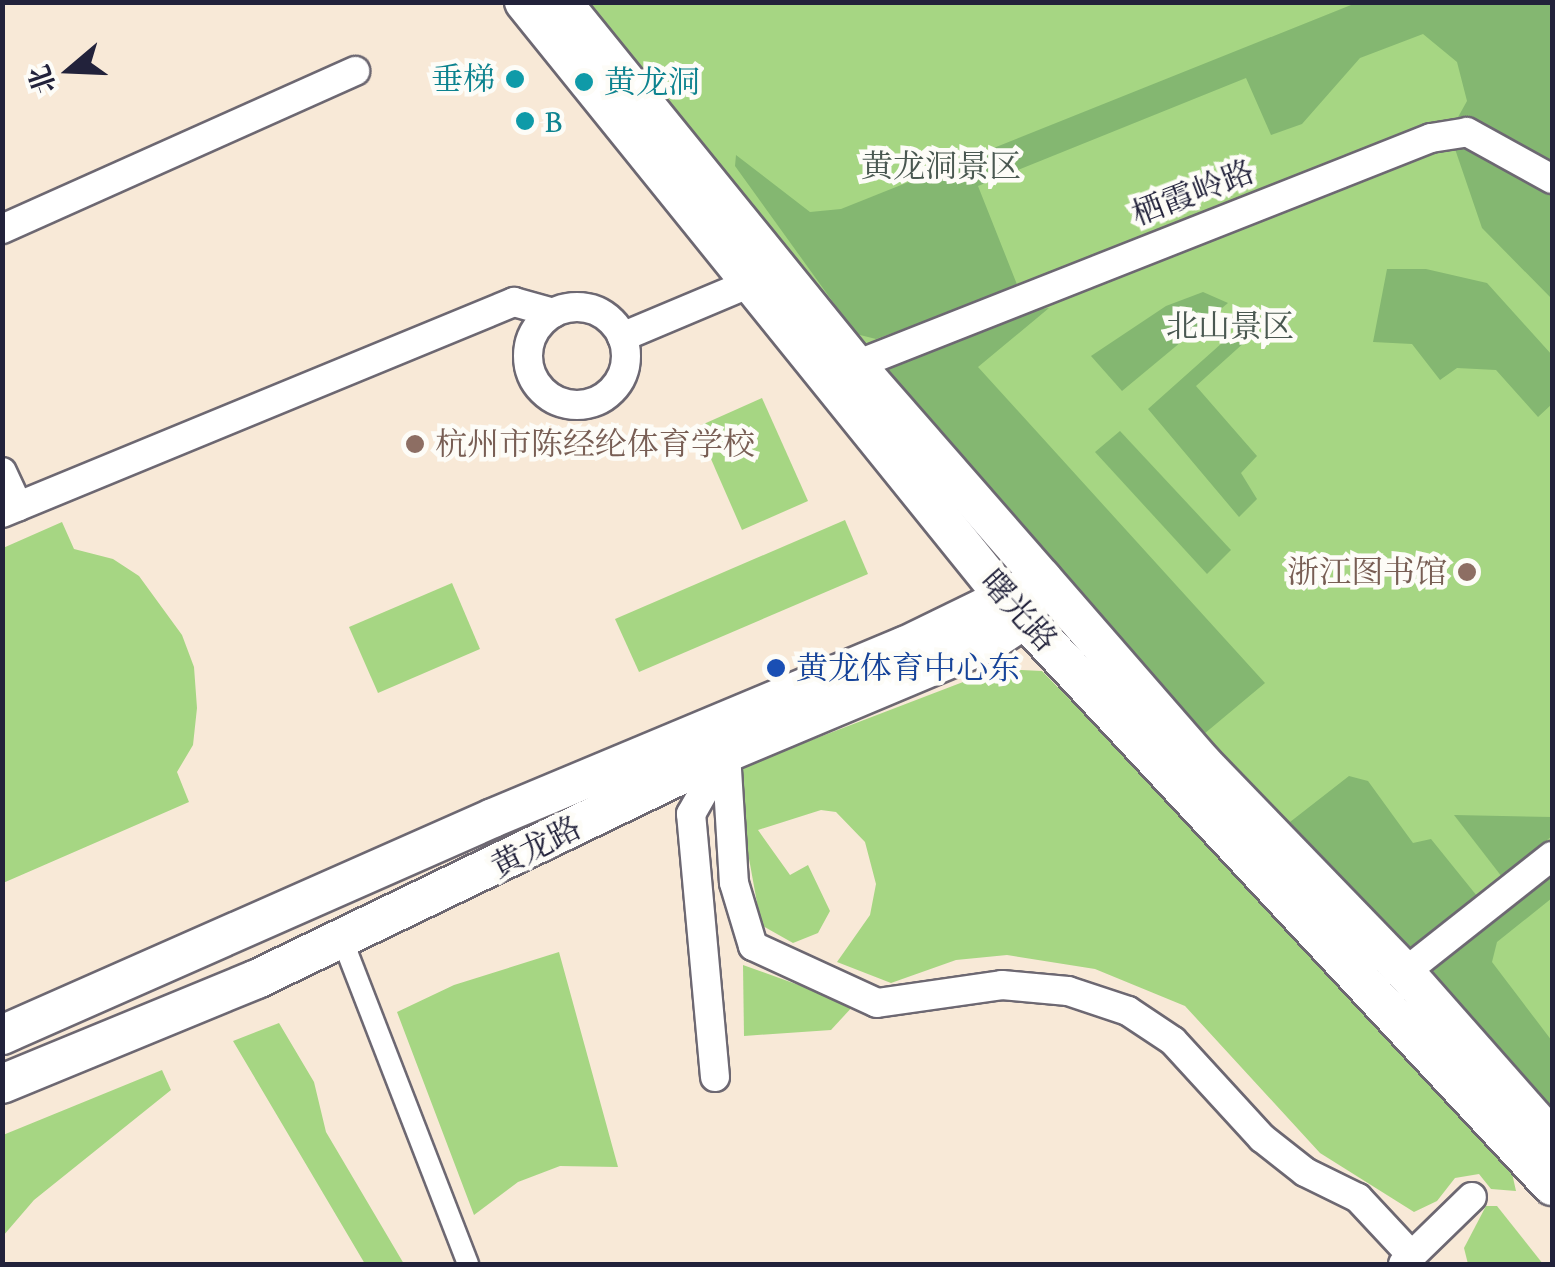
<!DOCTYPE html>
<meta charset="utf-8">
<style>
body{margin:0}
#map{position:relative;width:1555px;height:1267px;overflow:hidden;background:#f8e9d7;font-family:"Gentium Book Plus","Noto Serif SC",serif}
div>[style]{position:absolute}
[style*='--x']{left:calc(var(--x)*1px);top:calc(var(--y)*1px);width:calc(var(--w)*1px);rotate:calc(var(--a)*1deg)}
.green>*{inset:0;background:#a6d683}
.forest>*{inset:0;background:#84b771}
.roads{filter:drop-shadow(2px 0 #6d6872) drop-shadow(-2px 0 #6d6872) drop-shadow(0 2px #6d6872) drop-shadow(0 -2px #6d6872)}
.pedestrian>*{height:20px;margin:-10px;padding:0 10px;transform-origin:10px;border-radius:10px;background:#fff}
.minor>*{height:28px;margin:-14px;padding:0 14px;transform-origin:14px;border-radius:14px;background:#fff}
.minor>.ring{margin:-14px;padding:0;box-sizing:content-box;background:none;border:28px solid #fff;border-radius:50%}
.secondary>*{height:38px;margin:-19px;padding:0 19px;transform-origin:19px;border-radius:19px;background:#fff}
.dots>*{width:28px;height:28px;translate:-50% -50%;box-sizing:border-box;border:5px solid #fdfcf7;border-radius:50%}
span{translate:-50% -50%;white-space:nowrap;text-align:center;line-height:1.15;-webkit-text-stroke:9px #fdfcf7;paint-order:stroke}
.culture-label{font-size:32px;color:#0d838f}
.right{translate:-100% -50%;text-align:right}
.left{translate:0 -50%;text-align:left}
.park-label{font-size:32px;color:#4a5851}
.street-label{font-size:32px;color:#22223b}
.education-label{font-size:32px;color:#785e54}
.transit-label{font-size:32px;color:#164399}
.frame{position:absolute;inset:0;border:5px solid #22223b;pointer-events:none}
.north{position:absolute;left:20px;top:20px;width:100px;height:100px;-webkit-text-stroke:8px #fdfcf7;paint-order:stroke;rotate:251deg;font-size:28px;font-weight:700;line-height:40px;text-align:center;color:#22223b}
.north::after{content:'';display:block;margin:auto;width:35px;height:45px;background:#22223b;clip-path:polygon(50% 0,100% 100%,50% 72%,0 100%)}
</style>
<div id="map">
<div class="green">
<div style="clip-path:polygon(550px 3px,1552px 3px,1552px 1162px,1258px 844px)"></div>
<div style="clip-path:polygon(762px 398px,808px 501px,742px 530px,697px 427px)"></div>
<div style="clip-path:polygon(845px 520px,868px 574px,639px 672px,615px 619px)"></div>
<div style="clip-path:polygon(62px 522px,74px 549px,113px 559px,139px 576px,182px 635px,194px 667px,197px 708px,193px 745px,177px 772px,189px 802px,3px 883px,3px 548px)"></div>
<div style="clip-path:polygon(452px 583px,480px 649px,378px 693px,349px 627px)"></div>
<div style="clip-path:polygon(997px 669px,1042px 671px,1506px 1146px,1516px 1191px,1491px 1189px,1479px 1174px,1455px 1178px,1437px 1201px,1414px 1212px,1320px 1153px,1185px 1006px,1095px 969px,1007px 955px,956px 960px,891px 983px,837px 962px,870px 915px,876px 884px,865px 842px,836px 812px,821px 810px,758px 830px,790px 875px,808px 865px,830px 911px,818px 933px,793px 943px,761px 925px,733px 770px)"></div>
<div style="clip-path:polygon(559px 952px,618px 1167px,560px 1166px,518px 1182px,474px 1215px,397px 1012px,454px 985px)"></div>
<div style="clip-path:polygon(743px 965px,854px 1005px,831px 1030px,744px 1036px)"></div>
<div style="clip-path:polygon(279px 1023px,314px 1082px,326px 1132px,404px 1264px,365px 1264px,233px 1041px)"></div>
<div style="clip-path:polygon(162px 1070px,171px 1090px,34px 1200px,3px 1236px,3px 1135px)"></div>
<div style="clip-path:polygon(1486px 1206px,1497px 1206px,1543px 1264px,1468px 1264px,1464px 1248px)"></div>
</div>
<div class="forest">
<div style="clip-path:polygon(1356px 3px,1552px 3px,1552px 299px,1482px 228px,1455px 149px,1457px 119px,1467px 101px,1457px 62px,1423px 34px,1360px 58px,1302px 124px,1271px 135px,1246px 78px,978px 186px,1018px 287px,876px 339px,856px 334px,735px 166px,736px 155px,810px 212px,841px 209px)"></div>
<div style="clip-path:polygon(1387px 269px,1426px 269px,1487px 283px,1552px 355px,1552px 404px,1538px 417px,1496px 370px,1457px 368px,1440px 380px,1412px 344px,1373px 342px)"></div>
<div style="clip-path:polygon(1203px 292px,1228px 303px,1122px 391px,1091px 356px,1166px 306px)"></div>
<div style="clip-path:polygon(1049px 308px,978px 367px,1265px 683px,1198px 739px,881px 366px,1024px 311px)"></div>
<div style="clip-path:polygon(1250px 318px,1267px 322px,1196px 386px,1257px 456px,1241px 473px,1257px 499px,1239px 517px,1148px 409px)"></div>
<div style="clip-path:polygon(1120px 431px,1231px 550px,1207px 574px,1095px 452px)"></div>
<div style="clip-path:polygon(1349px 776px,1368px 781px,1413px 843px,1431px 839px,1477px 896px,1411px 949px,1290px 822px)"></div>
<div style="clip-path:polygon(1454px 815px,1552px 817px,1552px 836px,1502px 877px)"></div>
<div style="clip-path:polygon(1552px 873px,1552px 898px,1497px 942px,1492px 962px,1552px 1041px,1552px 1118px,1431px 972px)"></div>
</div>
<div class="roads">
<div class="pedestrian">
<div style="--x:342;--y:939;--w:349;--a:68.8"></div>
</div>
<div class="minor">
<div style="--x:2;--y:229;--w:387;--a:-24.1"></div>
<div class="ring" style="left:528px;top:307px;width:70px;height:70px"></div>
<div style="--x:622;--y:337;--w:137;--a:-22.8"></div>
<div style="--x:856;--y:365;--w:618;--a:-21.54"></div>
<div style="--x:1431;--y:138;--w:36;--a:-9"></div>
<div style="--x:1467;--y:132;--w:97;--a:28.9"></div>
<div style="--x:2;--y:472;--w:38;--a:65"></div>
<div style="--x:2;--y:513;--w:554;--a:-22.4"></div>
<div style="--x:514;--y:302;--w:41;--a:15.4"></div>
<div style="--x:726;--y:753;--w:130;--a:86.5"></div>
<div style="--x:734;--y:883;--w:66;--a:73.2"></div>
<div style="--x:753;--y:946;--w:136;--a:24.7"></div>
<div style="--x:877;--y:1003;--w:126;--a:-8.2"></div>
<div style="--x:1002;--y:985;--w:66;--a:5.2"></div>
<div style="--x:1068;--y:991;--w:63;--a:18.4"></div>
<div style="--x:1128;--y:1011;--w:54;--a:33.7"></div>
<div style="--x:1173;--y:1041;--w:132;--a:47.5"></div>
<div style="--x:1262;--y:1138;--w:55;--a:38.3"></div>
<div style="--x:1305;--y:1172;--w:59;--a:26.1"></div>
<div style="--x:1358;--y:1198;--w:79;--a:47"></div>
<div style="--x:1405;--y:972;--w:187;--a:-38.3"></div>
<div style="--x:715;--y:1077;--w:264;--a:-95.2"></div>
<div style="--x:691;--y:814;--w:64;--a:-60.3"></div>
<div style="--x:1403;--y:1264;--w:96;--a:-44.2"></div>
</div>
<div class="secondary">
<div style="--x:524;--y:2;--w:766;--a:51.09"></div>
<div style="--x:1005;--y:598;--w:803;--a:47.07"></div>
<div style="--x:562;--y:2;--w:467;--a:51"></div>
<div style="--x:856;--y:365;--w:283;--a:48.9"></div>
<div style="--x:1042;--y:578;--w:244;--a:49"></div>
<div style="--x:1202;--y:762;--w:292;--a:46"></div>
<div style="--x:1405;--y:972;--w:222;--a:48.6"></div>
<div style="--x:2;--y:1035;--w:537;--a:-23.84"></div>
<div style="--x:493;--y:818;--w:446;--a:-22.7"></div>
<div style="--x:905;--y:646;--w:135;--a:-26"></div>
<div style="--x:2;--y:1084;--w:276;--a:-22.4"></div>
<div style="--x:257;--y:979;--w:521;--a:-25.73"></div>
<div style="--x:726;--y:753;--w:286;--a:-22.8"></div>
<div style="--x:990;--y:642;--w:42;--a:-33.3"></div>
<div style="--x:1025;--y:619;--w:22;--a:-68"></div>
</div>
</div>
<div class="dots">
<div style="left:515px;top:79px;background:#0f9aa8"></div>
<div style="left:584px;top:82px;background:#0f9aa8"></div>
<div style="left:525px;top:121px;background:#0f9aa8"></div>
<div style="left:415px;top:444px;background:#8d6e63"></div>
<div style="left:1467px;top:572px;background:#8d6e63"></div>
<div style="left:776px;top:668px;background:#1a4fb4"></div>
</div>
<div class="culture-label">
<span class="right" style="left:495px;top:79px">垂梯</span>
<span class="left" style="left:604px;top:82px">黄龙洞</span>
<span class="left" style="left:545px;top:121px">B</span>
</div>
<div class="park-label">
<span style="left:941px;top:166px">黄龙洞景区</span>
<span style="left:1230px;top:326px">北山景区</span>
</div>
<div class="street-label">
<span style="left:1193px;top:193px;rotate:-21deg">栖霞岭路</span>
<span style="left:1019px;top:611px;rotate:48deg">曙光路</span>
<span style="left:536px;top:847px;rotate:-27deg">黄龙路</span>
</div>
<div class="education-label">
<span class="left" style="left:435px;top:444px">杭州市陈经纶体育学校</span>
<span class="right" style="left:1447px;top:572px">浙江图书馆</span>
</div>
<div class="transit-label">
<span class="left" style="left:796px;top:668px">黄龙体育中心东</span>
</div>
<div class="frame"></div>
<div class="north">北</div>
</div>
